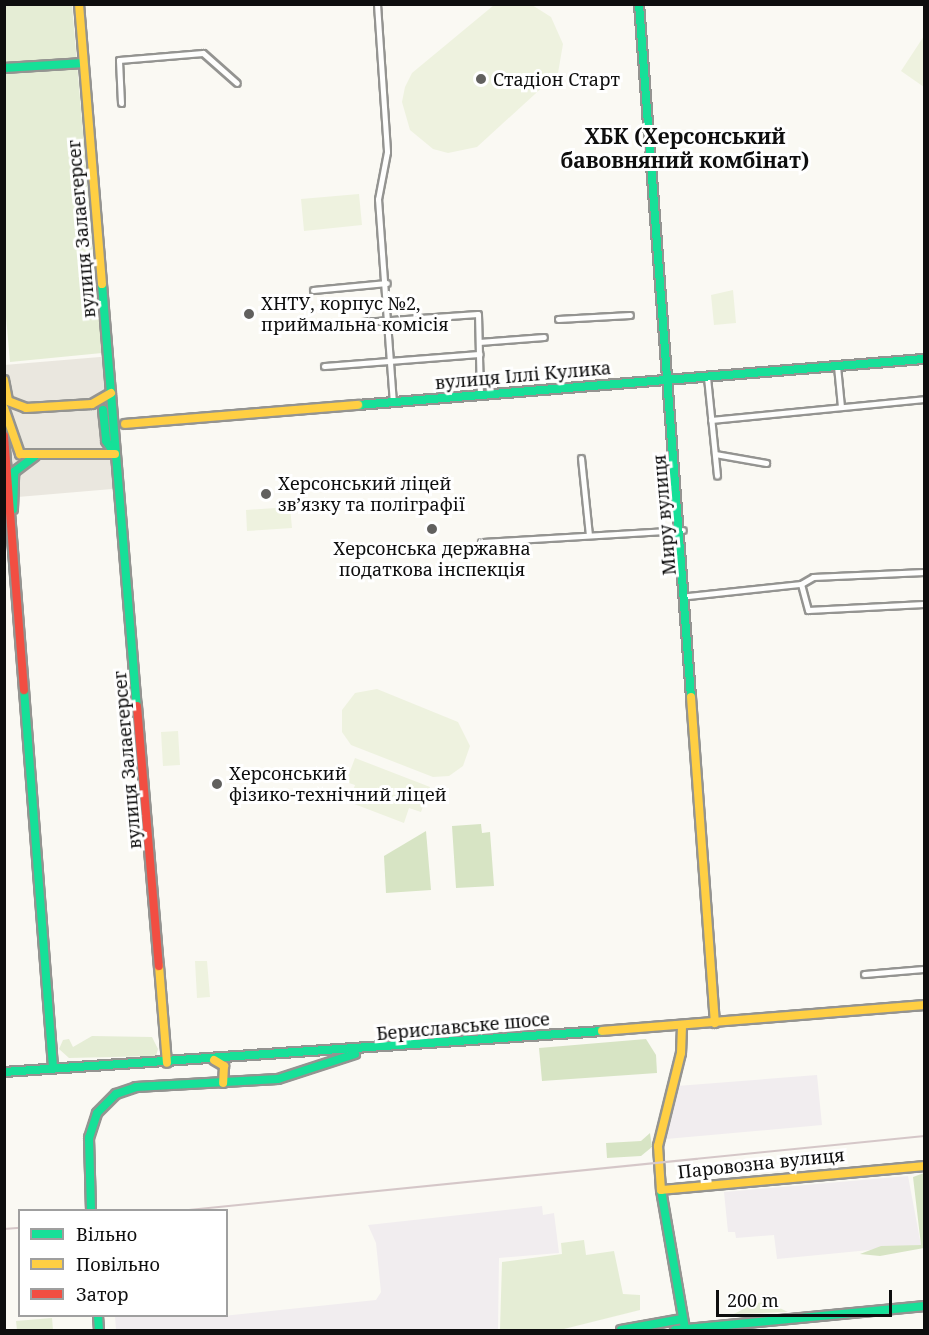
<!DOCTYPE html>
<meta charset="utf-8">
<style>
body{margin:0}
#map{position:relative;width:929px;height:1335px;overflow:hidden;background:#faf9f3;font-family:"Noto Serif",serif}
div>[style]{position:absolute}
[style*='--x']{left:calc(var(--x)*1px);top:calc(var(--y)*1px);width:calc(var(--w)*1px);rotate:calc(var(--a)*1deg)}
.industrial>*{inset:0;background:#f1edef}
.green>*{inset:0;background:#e5edd5}
.forest>*{inset:0;background:#d7e4c4}
.pitch>*{inset:0;background:#eef2df}
.plaza>*{inset:0;background:#eae7df}
.roads{filter:drop-shadow(2px 0 #949491) drop-shadow(-2px 0 #949491) drop-shadow(0 2px #949491) drop-shadow(0 -2px #949491)}
.street>*{height:5px;margin:-2.5px;padding:0 2.5px;transform-origin:2.5px;border-radius:2.5px;background:#fefefd}
.fast>*{height:8px;margin:-4px;padding:0 4px;transform-origin:4px;border-radius:4px;background:#16e098}
.slow>*{height:8px;margin:-4px;padding:0 4px;transform-origin:4px;border-radius:4px;background:#ffcf43}
.jam>*{height:8px;margin:-4px;padding:0 4px;transform-origin:4px;border-radius:4px;background:#f24e42}
.rail>*{height:1.5px;margin:-0.75px;padding:0 0.75px;transform-origin:0.75px;border-radius:0.75px;background:#d5c7c8}
.dots>*{width:16px;height:16px;translate:-50% -50%;box-sizing:border-box;border:3px solid #fff;border-radius:50%}
span{translate:-50% -50%;white-space:nowrap;text-align:center;line-height:1.15;-webkit-text-stroke:6px #fff;paint-order:stroke}
.poi-label{font-size:18px;color:#0e0e0e}
.left{translate:0 -50%;text-align:left}
.street-label{font-size:18px;color:#0e0e0e}
.quarter-label{font-size:21px;color:#0e0e0e;font-weight:700}
.frame{position:absolute;inset:0;border:6px solid #0e0e0e;pointer-events:none}
.legend{position:absolute;left:18px;top:1209px;width:210px;height:108px;box-sizing:border-box;background:#fff;border:2px solid #9f9f9f;margin:0;padding:8px 10px;list-style:none;font-size:18px;color:#0e0e0e}
.legend li{display:flex;align-items:center;gap:12px;height:30px}
.legend b{width:30px;border:2px solid #9f9f9f}
.scale{position:absolute;left:716px;top:1290px;width:176px;height:27px;box-sizing:border-box;border:3px solid #0e0e0e;border-top:0;padding-left:8px;font-size:18px;line-height:21px;white-space:nowrap;color:#0e0e0e;-webkit-text-stroke:4px #fff;paint-order:stroke}
</style>
<div id="map">
<div class="industrial">
<div style="clip-path:polygon(817px 1075px,822px 1125px,666px 1139px,677px 1086px)"></div>
<div style="clip-path:polygon(908px 1176px,921px 1245px,777px 1259px,774px 1235px,736px 1238px,735px 1232px,728px 1232px,724px 1192px)"></div>
<div style="clip-path:polygon(542px 1206px,543px 1215px,554px 1213px,559px 1253px,499px 1258px,498px 1329px,116px 1330px,115px 1316px,213px 1317px,376px 1300px,381px 1292px,376px 1243px,368px 1225px)"></div>
</div>
<div class="green">
<div style="clip-path:polygon(4px 5px,72px 5px,102px 353px,10px 362px,4px 294px)"></div>
<div style="clip-path:polygon(92px 1036px,152px 1037px,158px 1049px,156px 1056px,69px 1058px,59px 1049px,63px 1040px,69px 1039px,73px 1047px)"></div>
<div style="clip-path:polygon(584px 1240px,586px 1255px,614px 1251px,623px 1294px,640px 1295px,640px 1310px,560px 1330px,500px 1330px,502px 1262px,562px 1254px,561px 1243px)"></div>
<div style="clip-path:polygon(767px 1302px,788px 1312px,734px 1314px,755px 1303px)"></div>
<div style="clip-path:polygon(52px 1318px,53px 1330px,17px 1330px,16px 1321px)"></div>
</div>
<div class="forest">
<div style="clip-path:polygon(481px 824px,482px 833px,490px 832px,494px 886px,456px 888px,452px 826px)"></div>
<div style="clip-path:polygon(426px 831px,431px 890px,386px 893px,384px 856px)"></div>
<div style="clip-path:polygon(646px 1039px,656px 1055px,657px 1073px,542px 1081px,539px 1048px)"></div>
<div style="clip-path:polygon(650px 1133px,652px 1147px,641px 1156px,607px 1158px,606px 1143px,641px 1141px)"></div>
<div style="clip-path:polygon(924px 1173px,924px 1248px,880px 1256px,860px 1254px,881px 1246px,921px 1245px,913px 1177px)"></div>
</div>
<div class="pitch">
<div style="clip-path:polygon(494px 5px,532px 5px,551px 17px,563px 44px,558px 73px,477px 147px,448px 153px,433px 149px,410px 130px,402px 102px,405px 87px,412px 73px)"></div>
<div style="clip-path:polygon(924px 36px,924px 87px,901px 71px)"></div>
<div style="clip-path:polygon(359px 194px,362px 225px,304px 231px,301px 199px)"></div>
<div style="clip-path:polygon(733px 290px,736px 323px,714px 325px,711px 295px)"></div>
<div style="clip-path:polygon(290px 507px,292px 528px,247px 531px,246px 510px)"></div>
<div style="clip-path:polygon(377px 689px,458px 722px,470px 746px,463px 766px,449px 776px,433px 777px,351px 745px,342px 732px,342px 710px,355px 693px)"></div>
<div style="clip-path:polygon(178px 731px,180px 765px,163px 766px,161px 732px)"></div>
<div style="clip-path:polygon(355px 758px,430px 787px,421px 812px,409px 808px,404px 823px,349px 802px,355px 785px,346px 782px)"></div>
<div style="clip-path:polygon(195px 961px,207px 961px,210px 997px,197px 998px)"></div>
</div>
<div class="plaza">
<div style="clip-path:polygon(112px 356px,124px 488px,6px 498px,4px 365px)"></div>
</div>
<div class="roads">
<div class="street">
<div style="--x:377;--y:4;--w:148;--a:86.1"></div>
<div style="--x:387;--y:152;--w:48;--a:100.8"></div>
<div style="--x:378;--y:199;--w:204;--a:85.8"></div>
<div style="--x:121;--y:103;--w:43;--a:-92.7"></div>
<div style="--x:119;--y:60;--w:84;--a:-4.8"></div>
<div style="--x:203;--y:53;--w:45;--a:41.4"></div>
<div style="--x:313;--y:290;--w:74;--a:-5.4"></div>
<div style="--x:558;--y:319;--w:72;--a:-3.2"></div>
<div style="--x:319;--y:325;--w:159;--a:-4"></div>
<div style="--x:478;--y:314;--w:81;--a:88.6"></div>
<div style="--x:479;--y:342;--w:65;--a:-4.4"></div>
<div style="--x:324;--y:366;--w:156;--a:-4.4"></div>
<div style="--x:837;--y:366;--w:41;--a:84.4"></div>
<div style="--x:707;--y:377;--w:99;--a:84.2"></div>
<div style="--x:711;--y:420;--w:214;--a:-5.6"></div>
<div style="--x:715;--y:454;--w:52;--a:10"></div>
<div style="--x:581;--y:458;--w:77;--a:84.1"></div>
<div style="--x:481;--y:542;--w:202;--a:-3.4"></div>
<div style="--x:801;--y:584;--w:14;--a:-30"></div>
<div style="--x:813;--y:577;--w:111;--a:-2.6"></div>
<div style="--x:688;--y:596;--w:114;--a:-6.1"></div>
<div style="--x:801;--y:584;--w:27;--a:75"></div>
<div style="--x:808;--y:610;--w:116;--a:-3"></div>
<div style="--x:864;--y:974;--w:60;--a:-4.8"></div>
</div>
<div class="fast">
<div style="--x:639;--y:4;--w:695;--a:85.71"></div>
<div style="--x:4;--y:68;--w:80;--a:-3.6"></div>
<div style="--x:102;--y:284;--w:423;--a:85.3"></div>
<div style="--x:358;--y:405;--w:568;--a:-4.65"></div>
<div style="--x:103;--y:410;--w:31;--a:84"></div>
<div style="--x:106;--y:441;--w:16;--a:55"></div>
<div style="--x:13;--y:509;--w:37;--a:-88"></div>
<div style="--x:14;--y:472;--w:26;--a:-37"></div>
<div style="--x:24;--y:690;--w:379;--a:85.6"></div>
<div style="--x:4;--y:1072;--w:599;--a:-3.92"></div>
<div style="--x:661;--y:1190;--w:141;--a:80.2"></div>
<div style="--x:91;--y:1210;--w:72;--a:-91.6"></div>
<div style="--x:89;--y:1138;--w:26;--a:-72"></div>
<div style="--x:97;--y:1113;--w:27;--a:-45"></div>
<div style="--x:116;--y:1094;--w:21;--a:-19"></div>
<div style="--x:136;--y:1087;--w:142;--a:-3.2"></div>
<div style="--x:278;--y:1079;--w:81;--a:-18"></div>
<div style="--x:98;--y:1316;--w:14;--a:86"></div>
<div style="--x:621;--y:1330;--w:62;--a:-10.2"></div>
<div style="--x:675;--y:1330;--w:250;--a:-5.5"></div>
</div>
<div class="slow">
<div style="--x:79;--y:4;--w:281;--a:85.3"></div>
<div style="--x:4;--y:380;--w:21;--a:79"></div>
<div style="--x:8;--y:401;--w:19;--a:21"></div>
<div style="--x:26;--y:408;--w:66;--a:-3.5"></div>
<div style="--x:92;--y:404;--w:22;--a:-30"></div>
<div style="--x:4;--y:408;--w:49;--a:70.8"></div>
<div style="--x:20;--y:454;--w:95;--a:0"></div>
<div style="--x:125;--y:424;--w:234;--a:-4.7"></div>
<div style="--x:691;--y:697;--w:327;--a:85.8"></div>
<div style="--x:159;--y:966;--w:97;--a:85.3"></div>
<div style="--x:682;--y:1026;--w:27;--a:92"></div>
<div style="--x:681;--y:1053;--w:96;--a:103.9"></div>
<div style="--x:658;--y:1146;--w:44;--a:86.1"></div>
<div style="--x:661;--y:1190;--w:264;--a:-5.2"></div>
<div style="--x:602;--y:1031;--w:323;--a:-4.6"></div>
<div style="--x:214;--y:1060;--w:12;--a:31"></div>
<div style="--x:224;--y:1066;--w:17;--a:93"></div>
</div>
<div class="jam">
<div style="--x:4;--y:436;--w:255;--a:85.5"></div>
<div style="--x:137;--y:706;--w:261;--a:85.2"></div>
</div>
</div>
<div class="rail">
<div style="--x:189;--y:1210;--w:739;--a:-5.75"></div>
<div style="--x:4;--y:1229;--w:16;--a:-4"></div>
</div>
<div class="dots">
<div style="left:481px;top:79px;background:#61605e"></div>
<div style="left:249px;top:314px;background:#61605e"></div>
<div style="left:266px;top:494px;background:#61605e"></div>
<div style="left:432px;top:529px;background:#61605e"></div>
<div style="left:217px;top:784px;background:#61605e"></div>
</div>
<div class="poi-label">
<span class="left" style="left:493px;top:79px">Стадіон Старт</span>
<span class="left" style="left:261px;top:314px">ХНТУ, корпус №2,<br>приймальна комісія</span>
<span class="left" style="left:278px;top:494px">Херсонський ліцей<br>зв’язку та поліграфії</span>
<span style="left:432px;top:559px">Херсонська державна<br>податкова інспекція</span>
<span class="left" style="left:229px;top:784px">Херсонський<br>фізико-технічний ліцей</span>
</div>
<div class="street-label">
<span style="left:81px;top:229px;rotate:-95deg">вулиця Залаегерсег</span>
<span style="left:523px;top:375px;rotate:-5deg">вулиця Іллі Кулика</span>
<span style="left:664px;top:515px;rotate:-95deg">Миру вулиця</span>
<span style="left:127px;top:760px;rotate:-95deg">вулиця Залаегерсег</span>
<span style="left:463px;top:1026px;rotate:-5deg">Бериславське шосе</span>
<span style="left:761px;top:1163px;rotate:-6deg">Паровозна вулиця</span>
</div>
<div class="quarter-label">
<span style="left:685px;top:148px">ХБК (Херсонський<br>бавовняний комбінат)</span>
</div>
<div class="frame"></div>
<ul class="legend">
<li><b style="height:8px;background:#16e098"></b>Вільно</li>
<li><b style="height:8px;background:#ffcf43"></b>Повільно</li>
<li><b style="height:8px;background:#f24e42"></b>Затор</li>
</ul>
<div class="scale">200 m</div>
</div>
